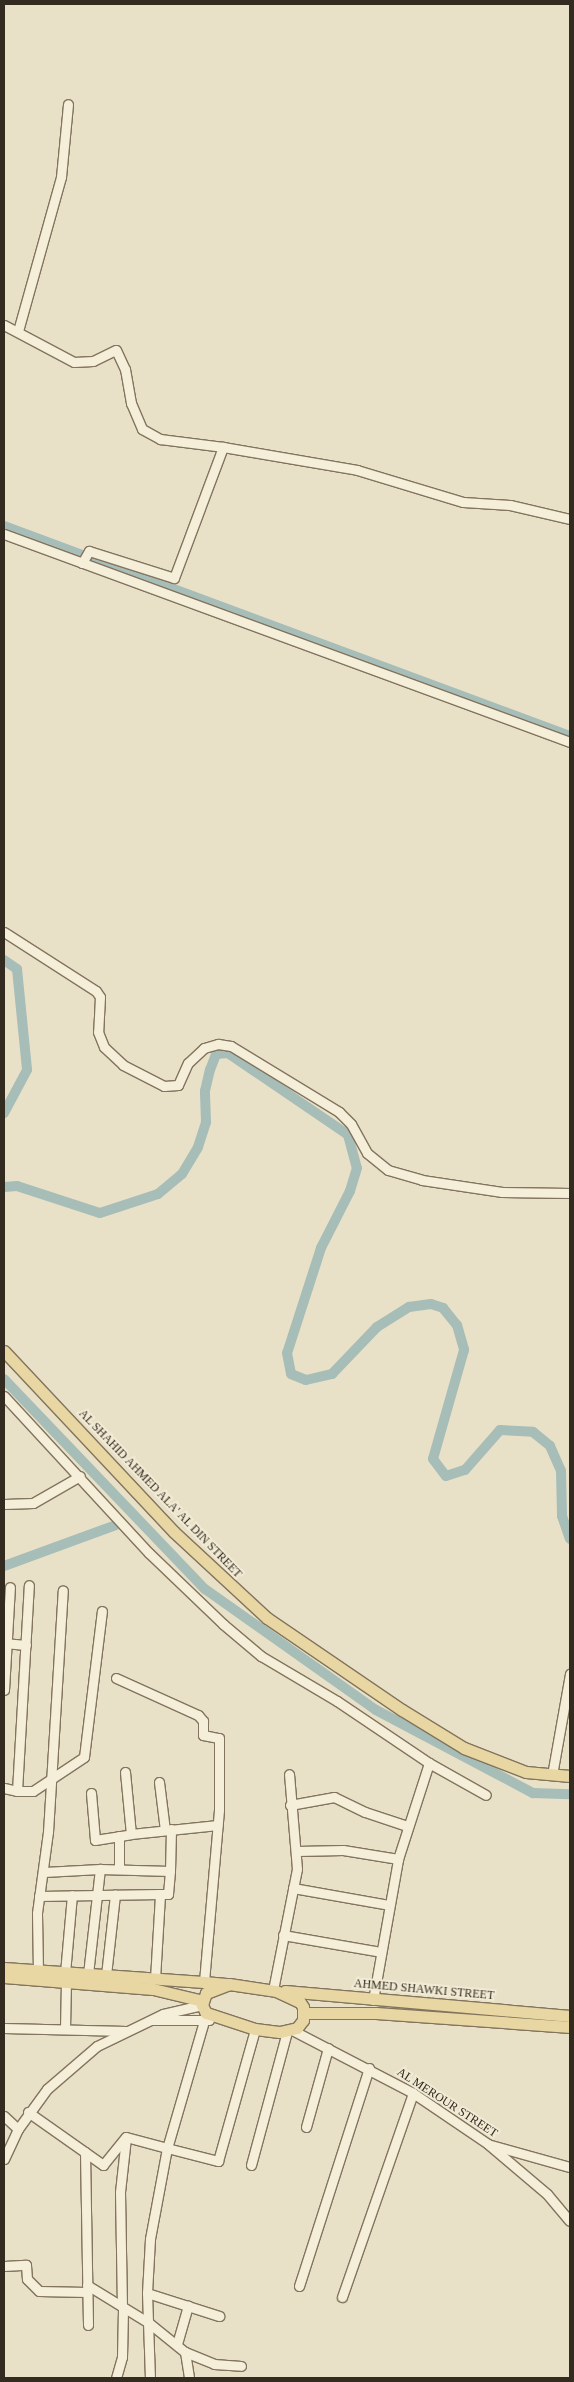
<!DOCTYPE html>
<style>
body{margin:0}
#map{position:relative;width:574px;height:2382px;overflow:hidden;background:#e9e1c7;font-family:"Times New Roman",serif}
div>[style]{position:absolute}
[style*='--x']{left:calc(var(--x)*1px);top:calc(var(--y)*1px);width:calc(var(--w)*1px);rotate:calc(var(--a)*1deg)}
.canal>*{height:10px;margin:-5px;padding:0 5px;transform-origin:5px;border-radius:5px;background:#a7bdb8}
.roads{filter:drop-shadow(1px 0 #82745e) drop-shadow(-1px 0 #82745e) drop-shadow(0 1px #82745e) drop-shadow(0 -1px #82745e)}
.minor>*{height:9px;margin:-4.5px;padding:0 4.5px;transform-origin:4.5px;border-radius:4.5px;background:#f5eed9}
.major>*{height:11px;margin:-5.5px;padding:0 5.5px;transform-origin:5.5px;border-radius:5.5px;background:#e8d7a3}
span{translate:-50% -50%;white-space:nowrap;text-align:center;line-height:1.15;-webkit-text-stroke:4px #f1ebd5;paint-order:stroke}
.street-label{font-size:12px;color:#342b20}
.frame{position:absolute;inset:0;border:5px solid #342b20;pointer-events:none}
</style>
<div id="map">
<div class="canal">
<div style="--x:4;--y:526;--w:604;--a:20.36"></div>
<div style="--x:4;--y:960;--w:16;--a:35"></div>
<div style="--x:17;--y:969;--w:101;--a:84.3"></div>
<div style="--x:27;--y:1070;--w:49;--a:118.1"></div>
<div style="--x:4;--y:1187;--w:13;--a:-4"></div>
<div style="--x:17;--y:1186;--w:87;--a:18"></div>
<div style="--x:100;--y:1213;--w:61;--a:-18.1"></div>
<div style="--x:158;--y:1194;--w:31;--a:-40"></div>
<div style="--x:182;--y:1174;--w:31;--a:-59"></div>
<div style="--x:198;--y:1147;--w:26;--a:-72"></div>
<div style="--x:206;--y:1122;--w:31;--a:-92"></div>
<div style="--x:205;--y:1091;--w:22;--a:-77"></div>
<div style="--x:210;--y:1070;--w:17;--a:-69"></div>
<div style="--x:216;--y:1054;--w:12;--a:-5"></div>
<div style="--x:228;--y:1053;--w:145;--a:34.3"></div>
<div style="--x:348;--y:1135;--w:34;--a:75"></div>
<div style="--x:357;--y:1168;--w:24;--a:107"></div>
<div style="--x:350;--y:1191;--w:64;--a:117"></div>
<div style="--x:321;--y:1248;--w:110;--a:107.9"></div>
<div style="--x:287;--y:1353;--w:21;--a:79"></div>
<div style="--x:291;--y:1374;--w:16;--a:22"></div>
<div style="--x:306;--y:1380;--w:27;--a:-13"></div>
<div style="--x:332;--y:1374;--w:65;--a:-46.2"></div>
<div style="--x:377;--y:1327;--w:38;--a:-32"></div>
<div style="--x:409;--y:1307;--w:22;--a:-8"></div>
<div style="--x:431;--y:1304;--w:13;--a:18"></div>
<div style="--x:443;--y:1308;--w:22;--a:51"></div>
<div style="--x:457;--y:1325;--w:26;--a:74"></div>
<div style="--x:464;--y:1350;--w:113;--a:105.9"></div>
<div style="--x:433;--y:1459;--w:21;--a:53"></div>
<div style="--x:446;--y:1476;--w:20;--a:-18"></div>
<div style="--x:465;--y:1470;--w:53;--a:-48.8"></div>
<div style="--x:500;--y:1430;--w:33;--a:3"></div>
<div style="--x:533;--y:1432;--w:22;--a:39"></div>
<div style="--x:550;--y:1446;--w:27;--a:66"></div>
<div style="--x:561;--y:1471;--w:45;--a:88.7"></div>
<div style="--x:562;--y:1516;--w:24;--a:71"></div>
<div style="--x:4;--y:1379;--w:291;--a:46.3"></div>
<div style="--x:205;--y:1589;--w:209;--a:35.3"></div>
<div style="--x:376;--y:1710;--w:178;--a:27.9"></div>
<div style="--x:533;--y:1793;--w:37;--a:2"></div>
<div style="--x:4;--y:1566;--w:119;--a:-20.1"></div>
</div>
<div class="roads">
<div class="minor">
<div style="--x:4;--y:325;--w:79;--a:27.9"></div>
<div style="--x:74;--y:362;--w:19;--a:-3"></div>
<div style="--x:93;--y:361;--w:25;--a:-26"></div>
<div style="--x:116;--y:350;--w:21;--a:65"></div>
<div style="--x:125;--y:369;--w:35;--a:80"></div>
<div style="--x:131;--y:403;--w:28;--a:67"></div>
<div style="--x:142;--y:429;--w:21;--a:29"></div>
<div style="--x:160;--y:439;--w:64;--a:7.2"></div>
<div style="--x:18;--y:331;--w:160;--a:-74.4"></div>
<div style="--x:61;--y:177;--w:73;--a:-84.5"></div>
<div style="--x:4;--y:534;--w:603;--a:20.18"></div>
<div style="--x:82;--y:563;--w:14;--a:-60"></div>
<div style="--x:89;--y:551;--w:89;--a:17.6"></div>
<div style="--x:174;--y:578;--w:140;--a:-69.5"></div>
<div style="--x:223;--y:447;--w:136;--a:9.7"></div>
<div style="--x:357;--y:470;--w:111;--a:16.8"></div>
<div style="--x:463;--y:502;--w:47;--a:3.7"></div>
<div style="--x:510;--y:505;--w:62;--a:13.1"></div>
<div style="--x:4;--y:932;--w:109;--a:32.7"></div>
<div style="--x:96;--y:991;--w:7;--a:56"></div>
<div style="--x:100;--y:997;--w:35;--a:93"></div>
<div style="--x:98;--y:1032;--w:16;--a:68"></div>
<div style="--x:104;--y:1047;--w:26;--a:43"></div>
<div style="--x:123;--y:1065;--w:46;--a:27.1"></div>
<div style="--x:164;--y:1086;--w:14;--a:-4"></div>
<div style="--x:178;--y:1085;--w:24;--a:-66"></div>
<div style="--x:188;--y:1063;--w:22;--a:-43"></div>
<div style="--x:204;--y:1048;--w:15;--a:-16"></div>
<div style="--x:218;--y:1044;--w:13;--a:9"></div>
<div style="--x:231;--y:1046;--w:127;--a:31.4"></div>
<div style="--x:339;--y:1112;--w:17;--a:45"></div>
<div style="--x:351;--y:1124;--w:33;--a:61"></div>
<div style="--x:367;--y:1153;--w:27;--a:39"></div>
<div style="--x:388;--y:1170;--w:35;--a:16"></div>
<div style="--x:422;--y:1180;--w:81;--a:8.5"></div>
<div style="--x:502;--y:1192;--w:68;--a:0.8"></div>
<div style="--x:4;--y:1396;--w:214;--a:47.3"></div>
<div style="--x:149;--y:1553;--w:103;--a:43.8"></div>
<div style="--x:223;--y:1624;--w:50;--a:40.1"></div>
<div style="--x:261;--y:1656;--w:88;--a:30.6"></div>
<div style="--x:337;--y:1701;--w:111;--a:34"></div>
<div style="--x:429;--y:1763;--w:65;--a:29.3"></div>
<div style="--x:4;--y:1504;--w:29;--a:-2"></div>
<div style="--x:33;--y:1503;--w:54;--a:-29.9"></div>
<div style="--x:4;--y:1643;--w:22;--a:5"></div>
<div style="--x:116;--y:1678;--w:90;--a:24.3"></div>
<div style="--x:198;--y:1715;--w:8;--a:50"></div>
<div style="--x:203;--y:1721;--w:14;--a:90"></div>
<div style="--x:203;--y:1735;--w:16;--a:11"></div>
<div style="--x:219;--y:1738;--w:72;--a:90"></div>
<div style="--x:219;--y:1810;--w:173;--a:95"></div>
<div style="--x:4;--y:1690;--w:103;--a:-86.7"></div>
<div style="--x:125;--y:1772;--w:62;--a:84.5"></div>
<div style="--x:131;--y:1834;--w:87;--a:-5.9"></div>
<div style="--x:552;--y:1775;--w:103;--a:-79.9"></div>
<div style="--x:159;--y:1782;--w:48;--a:82.9"></div>
<div style="--x:4;--y:1788;--w:13;--a:13"></div>
<div style="--x:17;--y:1791;--w:206;--a:-86.7"></div>
<div style="--x:17;--y:1791;--w:16;--a:0"></div>
<div style="--x:33;--y:1791;--w:61;--a:-33.7"></div>
<div style="--x:84;--y:1757;--w:147;--a:-83"></div>
<div style="--x:91;--y:1793;--w:47;--a:85.1"></div>
<div style="--x:95;--y:1840;--w:36;--a:-9"></div>
<div style="--x:290;--y:1805;--w:45;--a:-10.3"></div>
<div style="--x:334;--y:1797;--w:34;--a:26"></div>
<div style="--x:365;--y:1812;--w:44;--a:18.4"></div>
<div style="--x:297;--y:1851;--w:46;--a:-1.2"></div>
<div style="--x:343;--y:1850;--w:56;--a:9.3"></div>
<div style="--x:119;--y:1869;--w:33;--a:-90"></div>
<div style="--x:44;--y:1872;--w:56;--a:-3.1"></div>
<div style="--x:100;--y:1869;--w:70;--a:1.6"></div>
<div style="--x:170;--y:1871;--w:42;--a:-88.6"></div>
<div style="--x:293;--y:1888;--w:97;--a:10"></div>
<div style="--x:39;--y:1896;--w:121;--a:-0.9"></div>
<div style="--x:283;--y:1935;--w:99;--a:9.8"></div>
<div style="--x:38;--y:1971;--w:58;--a:-91"></div>
<div style="--x:37;--y:1913;--w:82;--a:-82.3"></div>
<div style="--x:48;--y:1832;--w:242;--a:-86.5"></div>
<div style="--x:65;--y:1973;--w:78;--a:-84.9"></div>
<div style="--x:88;--y:1974;--w:106;--a:-83.5"></div>
<div style="--x:106;--y:1975;--w:81;--a:-83.6"></div>
<div style="--x:155;--y:1979;--w:85;--a:-86.6"></div>
<div style="--x:160;--y:1894;--w:8;--a:0"></div>
<div style="--x:168;--y:1894;--w:23;--a:-85"></div>
<div style="--x:273;--y:1990;--w:123;--a:-78.8"></div>
<div style="--x:297;--y:1869;--w:95;--a:-94.8"></div>
<div style="--x:373;--y:2000;--w:143;--a:-79.9"></div>
<div style="--x:398;--y:1859;--w:101;--a:-72.1"></div>
<div style="--x:152;--y:2020;--w:57;--a:0"></div>
<div style="--x:204;--y:2021;--w:132;--a:106.2"></div>
<div style="--x:167;--y:2148;--w:53;--a:14.3"></div>
<div style="--x:218;--y:2161;--w:137;--a:-74.3"></div>
<div style="--x:4;--y:2028;--w:122;--a:1.4"></div>
<div style="--x:65;--y:2029;--w:48;--a:-88.8"></div>
<div style="--x:292;--y:2030;--w:136;--a:27.5"></div>
<div style="--x:413;--y:2093;--w:91;--a:34.2"></div>
<div style="--x:488;--y:2144;--w:77;--a:40.3"></div>
<div style="--x:547;--y:2194;--w:35;--a:50"></div>
<div style="--x:28;--y:2112;--w:92;--a:35.2"></div>
<div style="--x:103;--y:2165;--w:36;--a:-51"></div>
<div style="--x:126;--y:2137;--w:42;--a:15"></div>
<div style="--x:167;--y:2148;--w:93;--a:100.6"></div>
<div style="--x:150;--y:2239;--w:54;--a:93.2"></div>
<div style="--x:147;--y:2293;--w:85;--a:88"></div>
<div style="--x:4;--y:2116;--w:19;--a:43"></div>
<div style="--x:306;--y:2127;--w:82;--a:-74.4"></div>
<div style="--x:491;--y:2145;--w:82;--a:15.6"></div>
<div style="--x:85;--y:2152;--w:173;--a:89"></div>
<div style="--x:4;--y:2159;--w:33;--a:-65"></div>
<div style="--x:18;--y:2129;--w:49;--a:-54.1"></div>
<div style="--x:47;--y:2089;--w:66;--a:-40.7"></div>
<div style="--x:97;--y:2046;--w:73;--a:-25.9"></div>
<div style="--x:163;--y:2014;--w:40;--a:-13"></div>
<div style="--x:251;--y:2165;--w:138;--a:-74.9"></div>
<div style="--x:4;--y:2266;--w:22;--a:-3"></div>
<div style="--x:26;--y:2265;--w:14;--a:86"></div>
<div style="--x:27;--y:2279;--w:17;--a:45"></div>
<div style="--x:39;--y:2291;--w:48;--a:1.2"></div>
<div style="--x:87;--y:2285;--w:73;--a:31.5"></div>
<div style="--x:149;--y:2323;--w:46;--a:38.9"></div>
<div style="--x:185;--y:2352;--w:31;--a:22"></div>
<div style="--x:214;--y:2364;--w:27;--a:4"></div>
<div style="--x:299;--y:2286;--w:229;--a:-72.2"></div>
<div style="--x:147;--y:2293;--w:76;--a:17.7"></div>
<div style="--x:342;--y:2297;--w:216;--a:-70.8"></div>
<div style="--x:122;--y:2307;--w:115;--a:-91"></div>
<div style="--x:120;--y:2192;--w:54;--a:-83.7"></div>
<div style="--x:177;--y:2344;--w:40;--a:-74"></div>
<div style="--x:185;--y:2352;--w:26;--a:81"></div>
<div style="--x:116;--y:2378;--w:22;--a:-74"></div>
<div style="--x:122;--y:2357;--w:49;--a:-88.8"></div>
</div>
<div class="major">
<div style="--x:4;--y:1351;--w:248;--a:46.8"></div>
<div style="--x:174;--y:1532;--w:127;--a:42.8"></div>
<div style="--x:267;--y:1618;--w:163;--a:34.3"></div>
<div style="--x:402;--y:1710;--w:73;--a:31.5"></div>
<div style="--x:464;--y:1748;--w:66;--a:21.2"></div>
<div style="--x:526;--y:1772;--w:44;--a:5.2"></div>
<div style="--x:4;--y:1968;--w:200;--a:4"></div>
<div style="--x:204;--y:1982;--w:25;--a:5"></div>
<div style="--x:229;--y:1984;--w:48;--a:8.5"></div>
<div style="--x:276;--y:1991;--w:26;--a:25"></div>
<div style="--x:300;--y:2002;--w:6;--a:59"></div>
<div style="--x:303;--y:2007;--w:13;--a:90"></div>
<div style="--x:303;--y:2020;--w:10;--a:127"></div>
<div style="--x:297;--y:2028;--w:18;--a:167"></div>
<div style="--x:279;--y:2032;--w:24;--a:-173"></div>
<div style="--x:255;--y:2029;--w:52;--a:-161.9"></div>
<div style="--x:206;--y:2013;--w:9;--a:-117"></div>
<div style="--x:202;--y:2005;--w:13;--a:-72"></div>
<div style="--x:206;--y:1993;--w:25;--a:-21"></div>
<div style="--x:4;--y:1977;--w:149;--a:4.6"></div>
<div style="--x:153;--y:1989;--w:51;--a:13.5"></div>
<div style="--x:285;--y:1991;--w:286;--a:5"></div>
<div style="--x:304;--y:2013;--w:72;--a:0"></div>
<div style="--x:376;--y:2013;--w:195;--a:4.1"></div>
</div>
</div>
<div class="street-label">
<span style="left:160px;top:1494px;rotate:46deg">AL SHAHID AHMED ALA' AL DIN STREET</span>
<span style="left:424px;top:1990px;rotate:5deg">AHMED SHAWKI STREET</span>
<span style="left:447px;top:2103px;rotate:33deg">AL MEROUR STREET</span>
</div>
<div class="frame"></div>
</div>
